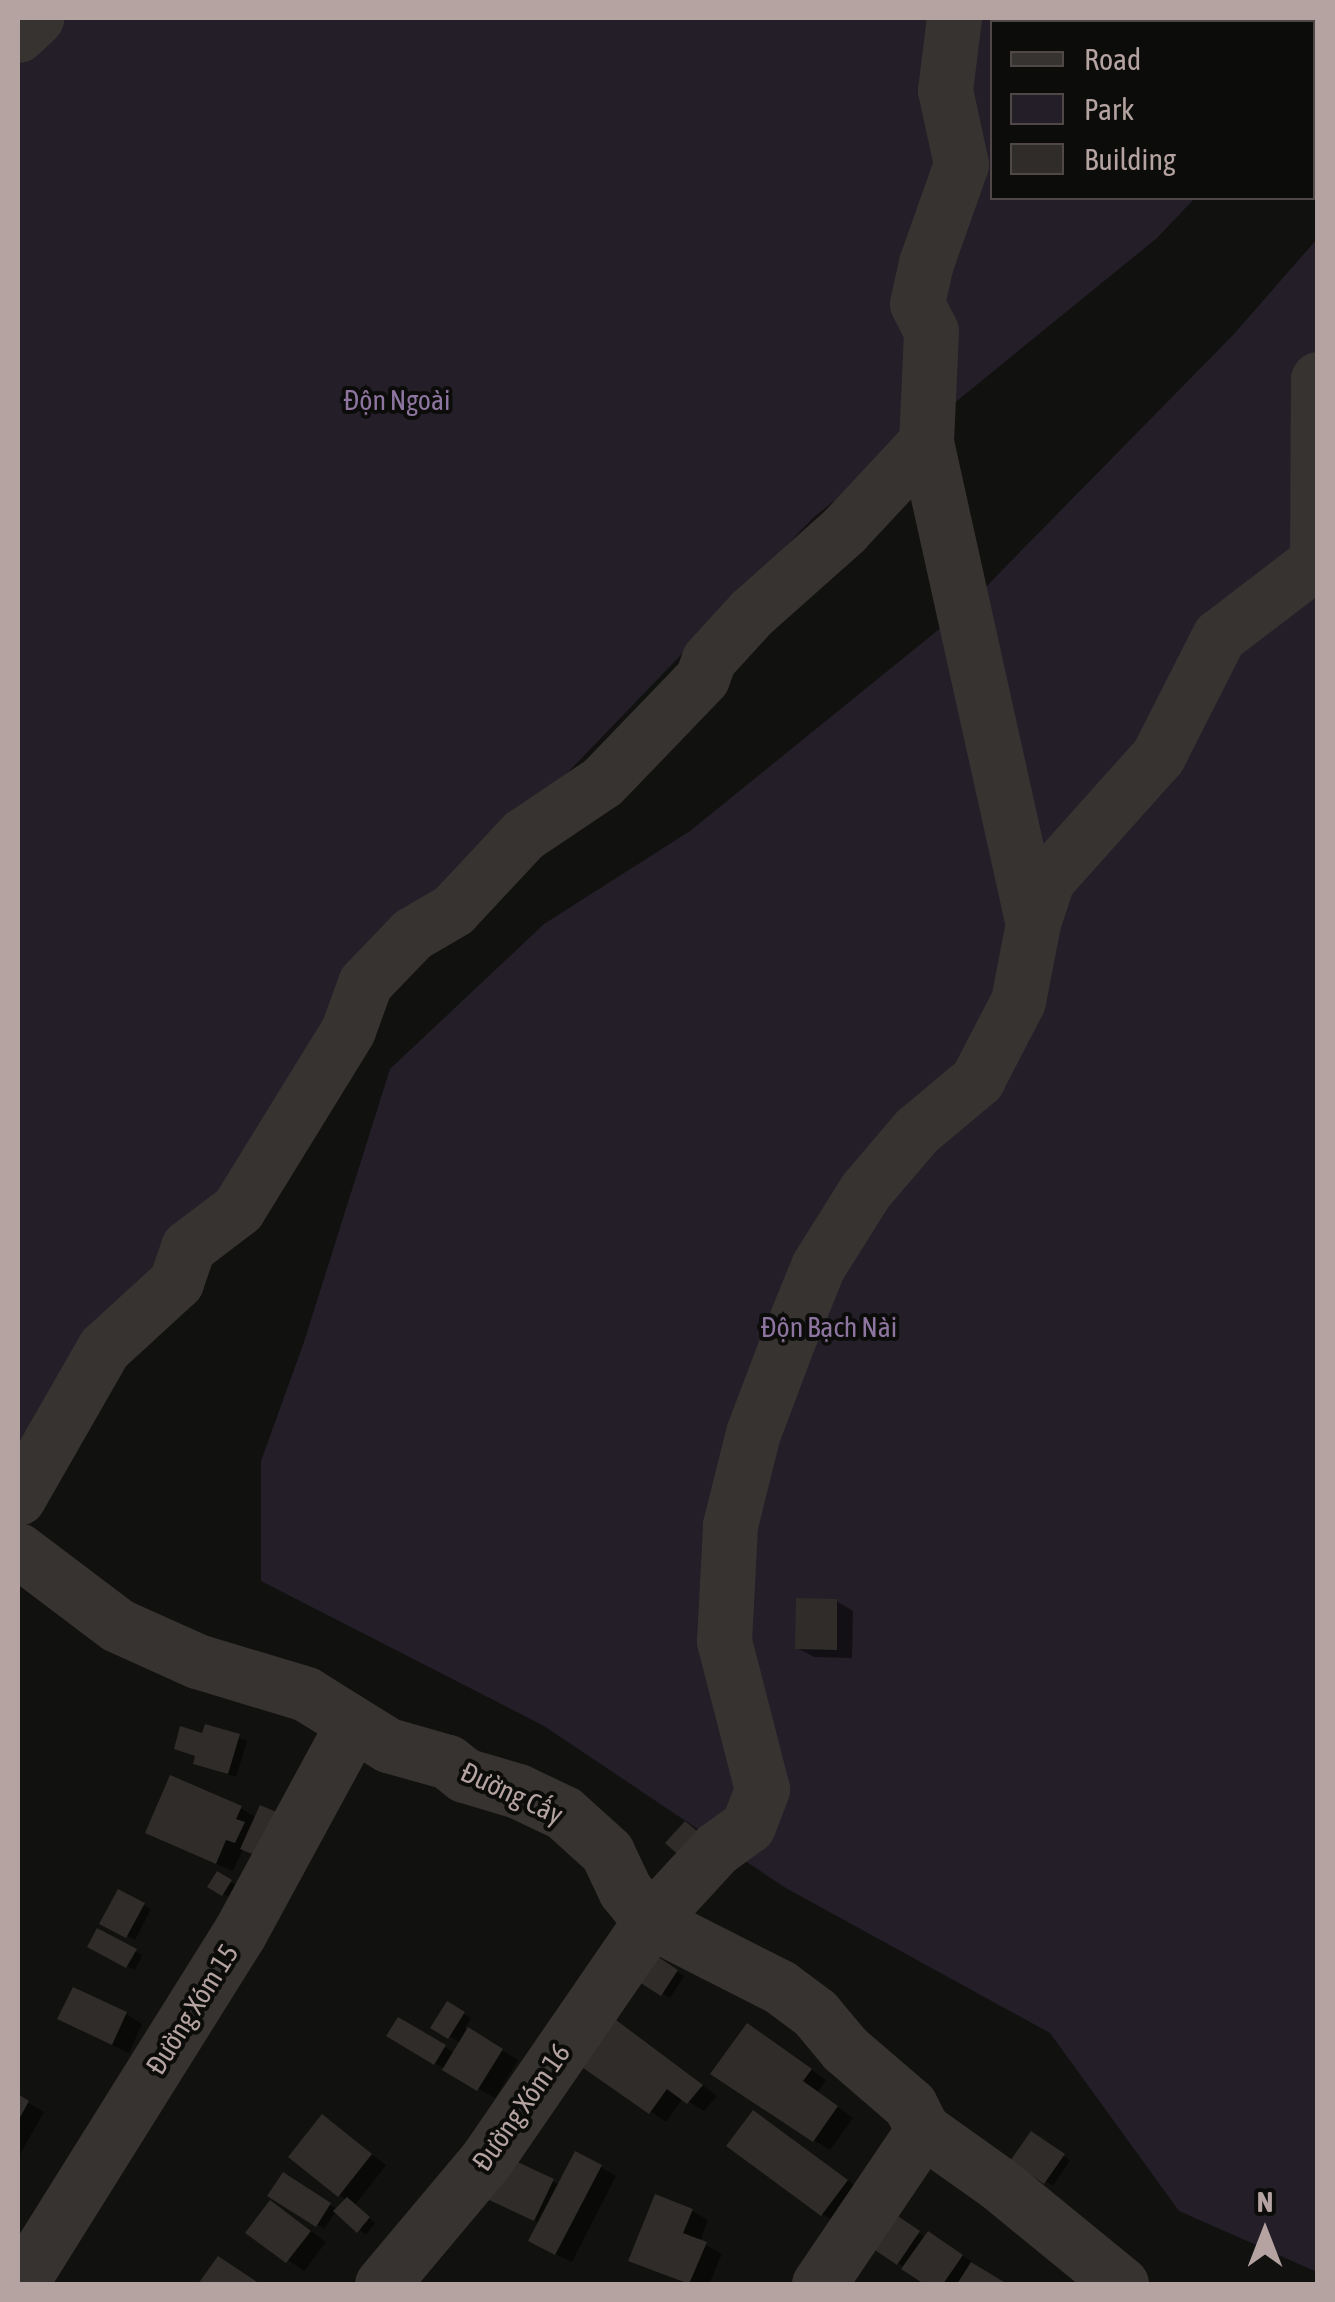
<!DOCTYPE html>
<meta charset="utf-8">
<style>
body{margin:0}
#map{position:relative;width:1335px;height:2302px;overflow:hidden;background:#111110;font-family:"Asap Condensed",sans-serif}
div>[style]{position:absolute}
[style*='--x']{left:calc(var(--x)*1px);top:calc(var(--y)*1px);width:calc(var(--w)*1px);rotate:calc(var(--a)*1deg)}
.green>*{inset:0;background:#231e27}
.shadow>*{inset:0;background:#0007}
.building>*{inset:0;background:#2f2c2a}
.minor>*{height:55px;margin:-27.5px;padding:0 27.5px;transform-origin:27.5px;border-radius:27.5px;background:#373331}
span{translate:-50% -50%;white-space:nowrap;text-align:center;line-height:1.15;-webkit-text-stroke:8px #0c0c0b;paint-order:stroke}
.park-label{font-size:28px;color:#8d75a0}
.street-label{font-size:28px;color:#b4a3a0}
.frame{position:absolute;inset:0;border:20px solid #b4a3a0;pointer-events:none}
.legend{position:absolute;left:990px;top:20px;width:325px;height:180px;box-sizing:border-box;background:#0c0c0b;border:2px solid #4f4847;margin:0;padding:12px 18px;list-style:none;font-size:30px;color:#b4a3a0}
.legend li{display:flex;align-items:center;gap:20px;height:50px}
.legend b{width:50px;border:2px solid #4f4847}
.north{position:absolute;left:1215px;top:2182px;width:100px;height:100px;-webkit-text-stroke:8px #0c0c0b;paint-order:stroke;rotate:0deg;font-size:28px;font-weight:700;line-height:40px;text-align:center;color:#b4a3a0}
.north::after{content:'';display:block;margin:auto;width:35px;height:45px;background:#b4a3a0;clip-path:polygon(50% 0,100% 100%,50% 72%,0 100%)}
</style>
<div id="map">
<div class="green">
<div style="clip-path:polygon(18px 18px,1317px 18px,1317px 66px,1313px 71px,1312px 22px,992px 22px,992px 198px,1195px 198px,1157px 238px,813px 518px,365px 983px,219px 1211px,18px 1451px)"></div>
<div style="clip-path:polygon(1317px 239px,1317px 2272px,1179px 2211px,1050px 2033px,784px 1887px,544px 1726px,261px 1581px,261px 1461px,304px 1342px,390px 1069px,544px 924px,690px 831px,964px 609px,1234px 334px)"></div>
</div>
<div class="shadow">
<div style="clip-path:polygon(836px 1601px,853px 1611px,852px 1658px,814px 1657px,797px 1648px)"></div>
<div style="clip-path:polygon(207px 1727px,247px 1741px,236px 1777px,196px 1763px)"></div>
<div style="clip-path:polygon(240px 1808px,257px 1818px,233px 1871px,164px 1841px)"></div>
<div style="clip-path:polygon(217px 1874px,238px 1886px,231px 1898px,210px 1886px)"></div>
<div style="clip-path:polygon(119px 1893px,151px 1909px,135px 1940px,103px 1923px)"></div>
<div style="clip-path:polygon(98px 1932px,142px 1955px,135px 1970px,90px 1946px)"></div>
<div style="clip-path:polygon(646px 1952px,684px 1976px,670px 1998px,632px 1974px)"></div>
<div style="clip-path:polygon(447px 2004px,471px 2018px,465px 2028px,518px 2060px,495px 2098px,435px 2063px,399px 2020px,455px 2053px,461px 2043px,433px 2027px)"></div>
<div style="clip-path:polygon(126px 2014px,142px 2024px,129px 2053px,76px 2028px)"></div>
<div style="clip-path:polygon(617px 2021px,717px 2096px,704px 2111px,683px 2098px,666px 2122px,569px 2055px)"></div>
<div style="clip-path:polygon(764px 2036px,826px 2080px,818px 2092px,853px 2118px,830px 2150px,814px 2140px)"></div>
<div style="clip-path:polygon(18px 2097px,44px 2112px,18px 2158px)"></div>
<div style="clip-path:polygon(754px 2113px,863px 2191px,838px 2223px,822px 2214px)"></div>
<div style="clip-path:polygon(322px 2118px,386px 2165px,355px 2205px,375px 2223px,366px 2235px,336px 2211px,324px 2229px,271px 2195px,284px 2176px,338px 2210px,347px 2200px,339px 2195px)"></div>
<div style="clip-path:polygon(1031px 2134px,1070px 2160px,1053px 2186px,1014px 2160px)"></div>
<div style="clip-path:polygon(510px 2161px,560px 2185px,600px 2167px,616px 2176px,572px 2262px,547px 2250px,540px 2223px,508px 2208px)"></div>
<div style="clip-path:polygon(692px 2211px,708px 2220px,700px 2242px,722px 2254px,709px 2284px,687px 2284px,632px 2260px)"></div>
<div style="clip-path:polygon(287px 2213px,326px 2242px,304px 2271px,249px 2232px)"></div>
<div style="clip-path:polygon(897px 2218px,926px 2238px,944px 2243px,1004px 2284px,929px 2284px,869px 2243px)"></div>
</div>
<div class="building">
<div style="clip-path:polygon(796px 1598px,837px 1599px,837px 1650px,795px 1649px)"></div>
<div style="clip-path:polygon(205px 1724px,240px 1734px,228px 1774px,193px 1764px,195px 1756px,174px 1749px,180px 1726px,202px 1733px)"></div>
<div style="clip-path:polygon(170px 1775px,242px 1806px,236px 1819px,245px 1822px,235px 1843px,226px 1840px,216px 1864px,145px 1833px)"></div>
<div style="clip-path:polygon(260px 1805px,281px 1814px,262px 1858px,240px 1849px)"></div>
<div style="clip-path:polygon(685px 1821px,703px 1836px,683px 1859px,665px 1843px)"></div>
<div style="clip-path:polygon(217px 1871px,232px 1880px,222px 1896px,207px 1887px)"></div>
<div style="clip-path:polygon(118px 1889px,145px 1903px,126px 1938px,99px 1924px)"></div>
<div style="clip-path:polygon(97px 1928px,137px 1949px,126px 1968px,87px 1947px)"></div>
<div style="clip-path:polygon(646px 1949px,678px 1970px,661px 1996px,628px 1975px)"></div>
<div style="clip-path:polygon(73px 1987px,127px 2012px,112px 2045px,57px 2019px)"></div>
<div style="clip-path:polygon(447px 2001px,465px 2012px,448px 2039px,430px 2028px)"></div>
<div style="clip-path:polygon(600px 2008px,703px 2085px,687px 2104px,667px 2089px,649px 2114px,566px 2056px)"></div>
<div style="clip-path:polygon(398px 2017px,446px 2045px,434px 2065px,386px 2036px)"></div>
<div style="clip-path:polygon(747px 2023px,812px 2069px,803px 2081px,838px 2106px,813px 2142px,710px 2074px)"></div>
<div style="clip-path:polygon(468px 2027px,503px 2049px,477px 2091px,442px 2070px)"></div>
<div style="clip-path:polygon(18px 2094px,29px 2101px,18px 2121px)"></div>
<div style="clip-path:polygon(753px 2110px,848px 2180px,821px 2216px,726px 2146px)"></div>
<div style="clip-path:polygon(322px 2114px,372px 2154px,338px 2197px,288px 2157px)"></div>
<div style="clip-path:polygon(1031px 2131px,1065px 2154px,1044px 2184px,1010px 2161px)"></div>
<div style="clip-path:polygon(575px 2151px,602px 2165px,555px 2255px,528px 2241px)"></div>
<div style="clip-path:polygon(509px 2158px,554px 2179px,534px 2221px,489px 2200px)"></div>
<div style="clip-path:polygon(283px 2172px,331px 2203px,316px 2227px,267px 2196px)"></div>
<div style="clip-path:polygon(655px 2194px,693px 2209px,683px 2233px,707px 2242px,689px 2284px,628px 2261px)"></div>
<div style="clip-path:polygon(347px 2197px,370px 2217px,357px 2233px,333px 2211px)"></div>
<div style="clip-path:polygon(270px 2200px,311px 2231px,286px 2263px,245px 2233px)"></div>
<div style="clip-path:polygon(889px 2210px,920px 2231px,897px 2265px,866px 2244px)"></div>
<div style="clip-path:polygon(928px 2231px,963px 2255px,943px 2284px,924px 2284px,901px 2269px)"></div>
<div style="clip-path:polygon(218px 2256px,260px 2284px,198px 2284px)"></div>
<div style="clip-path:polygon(971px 2262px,1004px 2282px,957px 2284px)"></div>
</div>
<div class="minor">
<div style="--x:18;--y:35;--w:25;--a:-43"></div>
<div style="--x:926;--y:442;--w:493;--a:77.5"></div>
<div style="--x:18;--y:1498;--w:173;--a:-60.2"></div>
<div style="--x:104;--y:1348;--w:98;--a:-42.5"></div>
<div style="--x:176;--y:1282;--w:37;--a:-71"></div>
<div style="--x:188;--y:1247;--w:63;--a:-37.2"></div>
<div style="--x:238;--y:1209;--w:210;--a:-58.4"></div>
<div style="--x:348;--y:1030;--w:50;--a:-70.1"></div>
<div style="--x:365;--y:983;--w:68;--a:-46.2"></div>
<div style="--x:412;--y:934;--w:48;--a:-30.3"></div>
<div style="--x:453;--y:910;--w:103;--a:-47"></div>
<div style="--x:523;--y:835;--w:95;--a:-33.9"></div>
<div style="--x:602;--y:782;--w:144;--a:-46.1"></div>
<div style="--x:702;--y:678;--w:20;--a:-70"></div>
<div style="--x:709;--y:659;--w:62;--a:-47.6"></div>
<div style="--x:751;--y:613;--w:125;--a:-41.7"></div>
<div style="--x:844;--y:530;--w:120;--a:-47"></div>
<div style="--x:926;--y:442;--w:111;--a:-87.4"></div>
<div style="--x:931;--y:331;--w:31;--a:-117"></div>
<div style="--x:917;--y:303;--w:41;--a:-77.3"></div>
<div style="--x:926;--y:263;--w:105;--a:-70.5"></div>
<div style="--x:961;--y:164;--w:76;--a:-102.2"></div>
<div style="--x:945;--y:90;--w:73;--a:-82.9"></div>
<div style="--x:18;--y:1550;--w:124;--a:37.1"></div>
<div style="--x:117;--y:1625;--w:88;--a:24.2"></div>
<div style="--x:197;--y:1661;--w:114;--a:16.8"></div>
<div style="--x:306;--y:1694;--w:97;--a:31.9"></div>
<div style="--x:388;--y:1745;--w:62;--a:15.8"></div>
<div style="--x:448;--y:1762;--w:21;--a:39"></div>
<div style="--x:464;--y:1775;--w:56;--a:16.5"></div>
<div style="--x:518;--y:1791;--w:51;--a:25.6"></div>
<div style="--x:564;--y:1813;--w:58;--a:42.2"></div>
<div style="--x:607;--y:1852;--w:42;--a:64.7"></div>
<div style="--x:625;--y:1890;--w:40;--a:51"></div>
<div style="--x:650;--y:1921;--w:146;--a:26.9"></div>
<div style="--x:780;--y:1987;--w:44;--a:36.6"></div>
<div style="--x:815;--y:2013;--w:47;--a:50.2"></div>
<div style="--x:845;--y:2049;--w:86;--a:40.7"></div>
<div style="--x:910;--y:2105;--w:28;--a:63"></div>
<div style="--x:923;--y:2130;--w:93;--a:35.4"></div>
<div style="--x:999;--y:2184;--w:158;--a:39.3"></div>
<div style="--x:20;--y:2284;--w:415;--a:-58"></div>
<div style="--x:240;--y:1932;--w:234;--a:-61.5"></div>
<div style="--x:382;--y:2284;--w:162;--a:-50"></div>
<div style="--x:486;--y:2160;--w:290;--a:-55.5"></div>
<div style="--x:650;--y:1921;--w:98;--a:-47.5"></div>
<div style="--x:716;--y:1849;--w:39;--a:-36"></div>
<div style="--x:748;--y:1826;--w:40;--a:-69"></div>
<div style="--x:762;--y:1789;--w:153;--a:-104.4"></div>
<div style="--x:724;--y:1641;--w:116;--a:-87"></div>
<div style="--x:730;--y:1525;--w:95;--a:-76"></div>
<div style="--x:753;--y:1433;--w:105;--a:-69.3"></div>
<div style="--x:790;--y:1335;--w:74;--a:-67.9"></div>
<div style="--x:818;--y:1266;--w:89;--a:-57.9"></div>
<div style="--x:865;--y:1191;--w:79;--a:-49.6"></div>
<div style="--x:916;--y:1131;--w:80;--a:-39.9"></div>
<div style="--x:977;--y:1080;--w:89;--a:-62.6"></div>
<div style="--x:1018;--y:1001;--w:79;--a:-79.1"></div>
<div style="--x:1033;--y:923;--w:45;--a:-72"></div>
<div style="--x:1047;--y:880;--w:166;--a:-48.2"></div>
<div style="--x:1158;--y:756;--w:135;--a:-63.1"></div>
<div style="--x:1219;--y:636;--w:123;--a:-37.4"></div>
<div style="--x:1317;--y:561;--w:182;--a:-89.7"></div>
<div style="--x:819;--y:2284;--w:186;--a:-56"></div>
</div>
<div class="park-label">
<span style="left:397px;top:400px">Độn Ngoài</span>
<span style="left:829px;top:1327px">Độn Bạch Nài</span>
</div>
<div class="street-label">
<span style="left:512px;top:1793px;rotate:25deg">Đường Cấy</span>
<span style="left:192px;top:2009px;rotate:-58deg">Đường Xóm 15</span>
<span style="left:521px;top:2107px;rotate:-55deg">Đường Xóm 16</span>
</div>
<div class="frame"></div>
<ul class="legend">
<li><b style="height:12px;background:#373331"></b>Road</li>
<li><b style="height:28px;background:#231e27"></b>Park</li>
<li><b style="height:28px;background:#2f2c2a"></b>Building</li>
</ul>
<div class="north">N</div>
</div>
